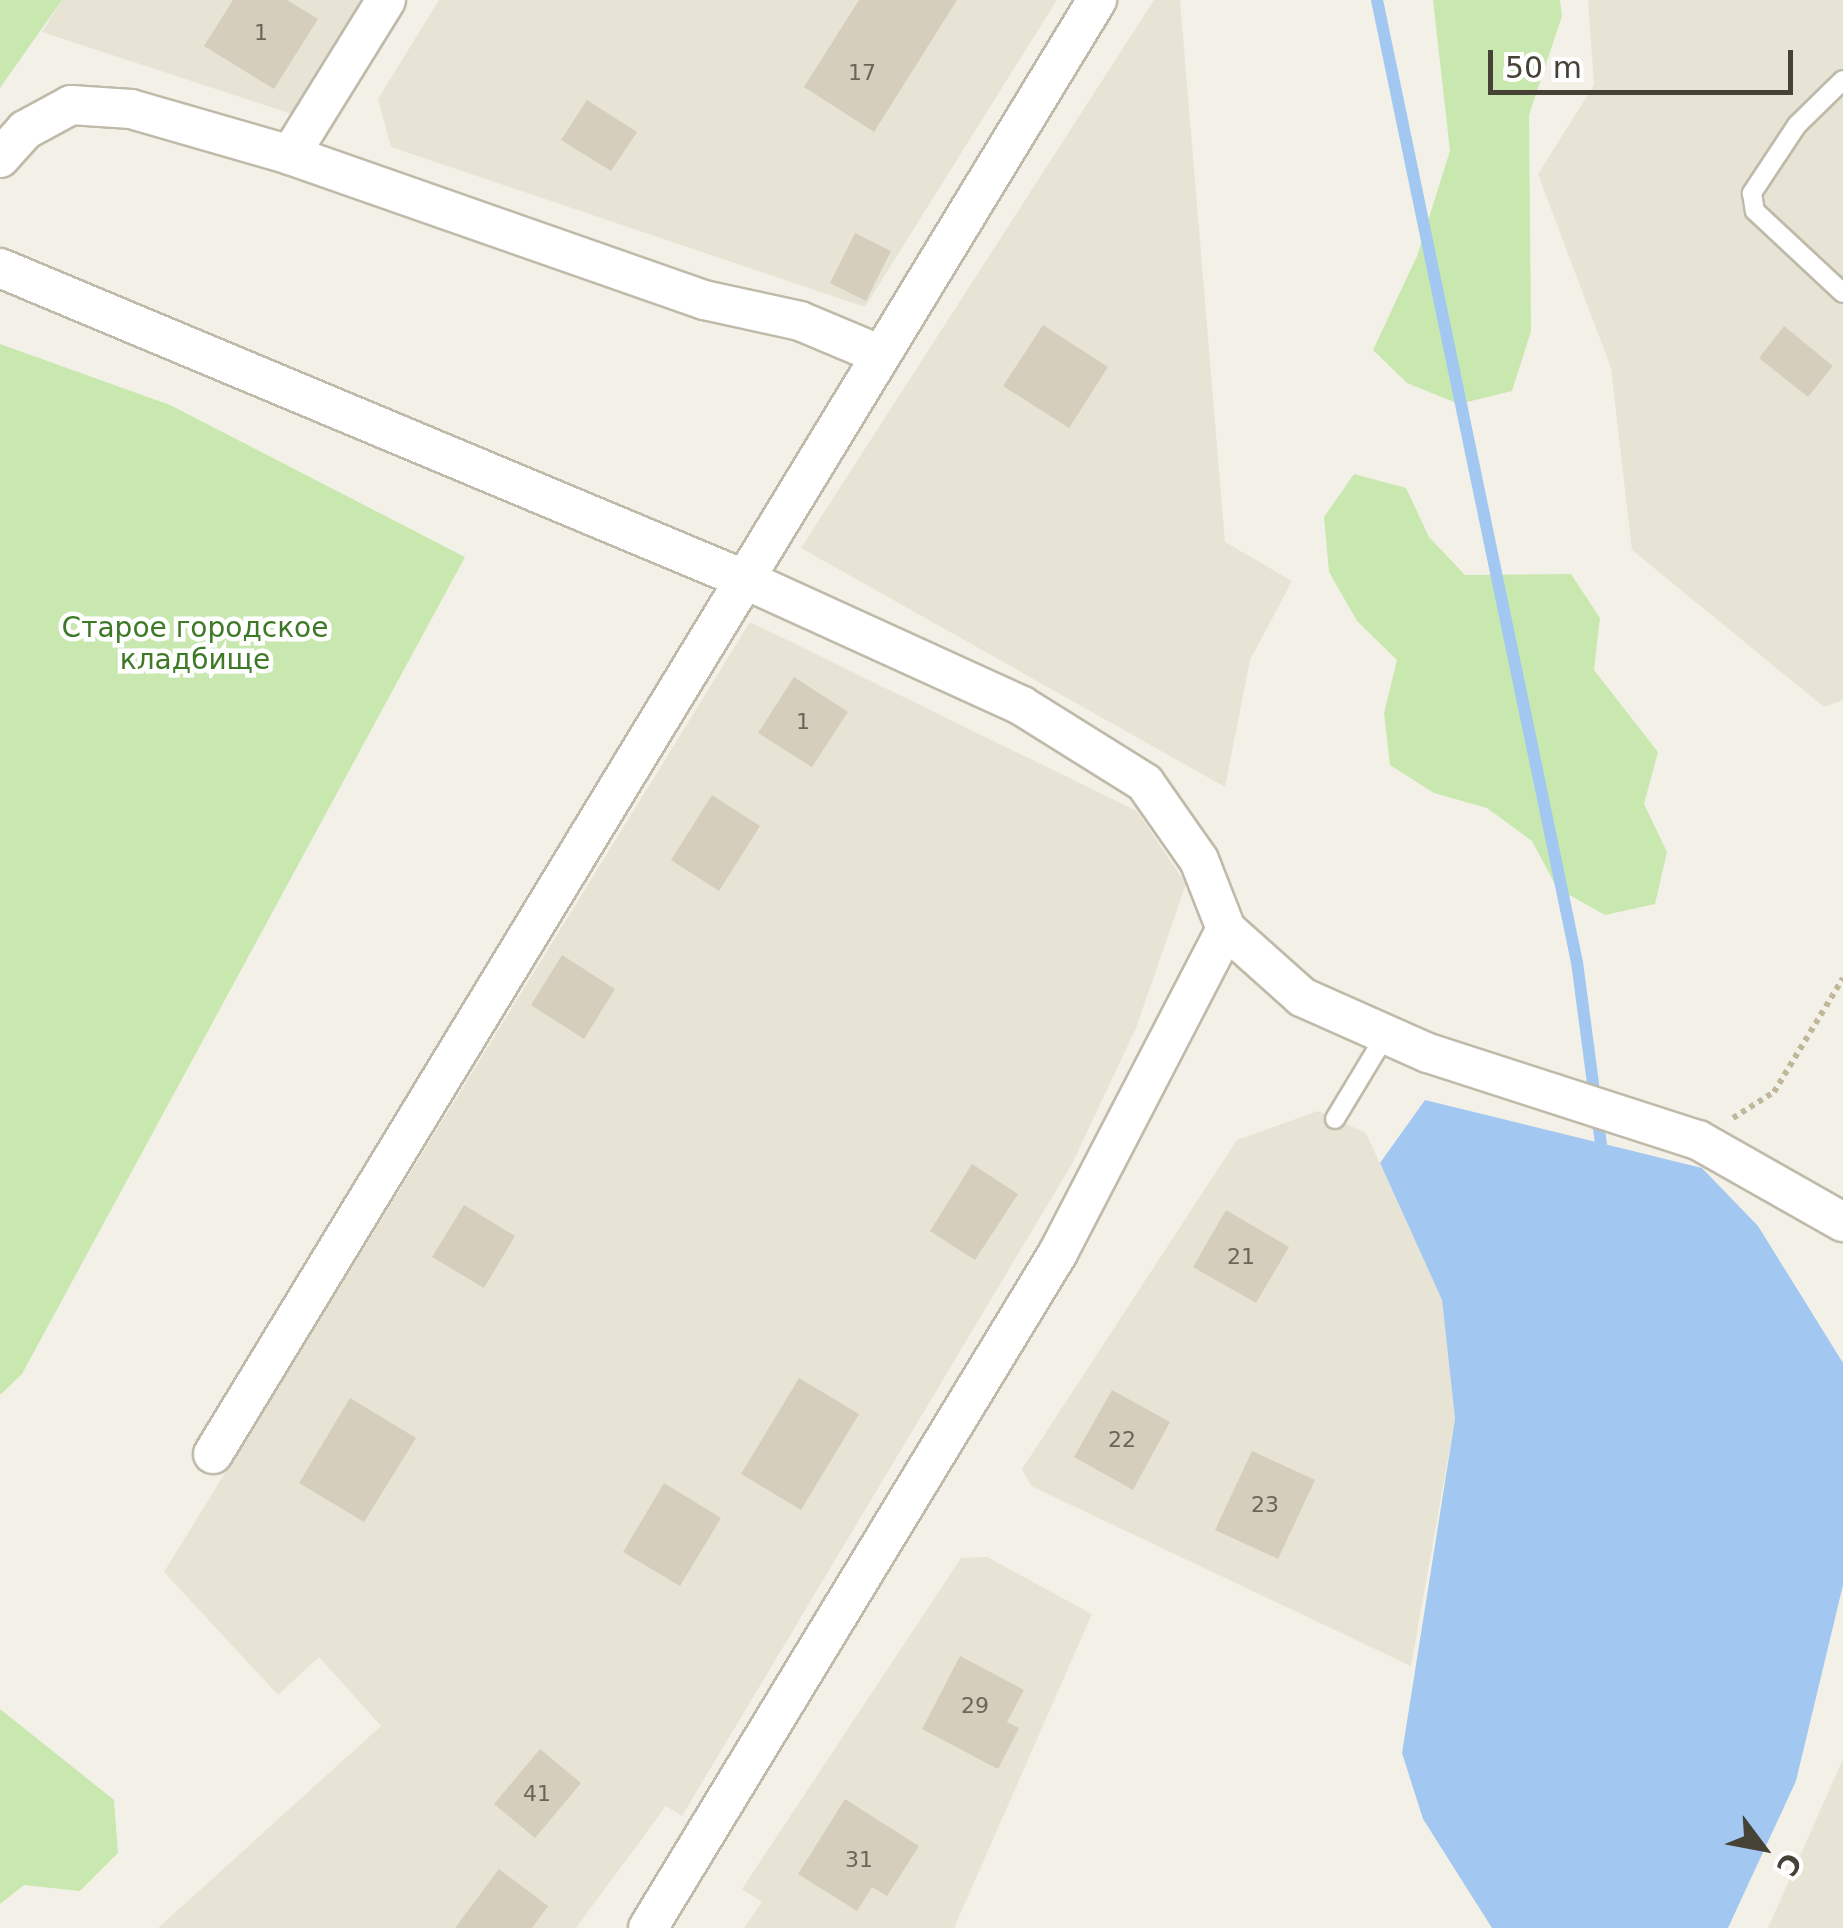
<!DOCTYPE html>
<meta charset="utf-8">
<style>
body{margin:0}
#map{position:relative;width:1843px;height:1928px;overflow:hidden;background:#f3f1e7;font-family:"DejaVu Sans",sans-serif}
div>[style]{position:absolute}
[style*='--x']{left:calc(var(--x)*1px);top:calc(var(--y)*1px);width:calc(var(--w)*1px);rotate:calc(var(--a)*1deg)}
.residential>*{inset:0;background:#e7e4d5}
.green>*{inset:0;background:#c8e8af}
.water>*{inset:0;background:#a2c8f1}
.stream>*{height:12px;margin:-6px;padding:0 6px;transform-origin:6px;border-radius:6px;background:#a2c8f1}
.building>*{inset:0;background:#d5cebc}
.path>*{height:6px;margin-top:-3px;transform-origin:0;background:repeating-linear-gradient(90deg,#c1b79a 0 5px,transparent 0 10px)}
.roads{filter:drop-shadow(2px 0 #bfbaa9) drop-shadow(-2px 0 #bfbaa9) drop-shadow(0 2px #bfbaa9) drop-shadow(0 -2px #bfbaa9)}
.service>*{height:18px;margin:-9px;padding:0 9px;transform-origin:9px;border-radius:9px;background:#fff}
.minor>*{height:38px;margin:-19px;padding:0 19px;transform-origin:19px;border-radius:19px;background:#fff}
span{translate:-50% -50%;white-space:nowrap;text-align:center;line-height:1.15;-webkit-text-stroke:9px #fff;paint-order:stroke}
.number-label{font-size:22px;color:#6a6558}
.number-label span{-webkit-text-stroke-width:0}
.park-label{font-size:28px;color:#3e7928}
.north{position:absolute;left:1713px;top:1798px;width:100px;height:100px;-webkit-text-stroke:8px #fff;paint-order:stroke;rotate:122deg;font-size:28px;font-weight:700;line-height:40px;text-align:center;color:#464236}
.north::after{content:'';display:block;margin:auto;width:35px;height:45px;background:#464236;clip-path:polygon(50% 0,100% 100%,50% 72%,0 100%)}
.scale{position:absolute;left:1488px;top:50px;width:305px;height:45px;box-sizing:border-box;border:5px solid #464236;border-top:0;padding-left:12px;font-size:30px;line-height:35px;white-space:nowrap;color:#464236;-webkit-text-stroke:8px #fff;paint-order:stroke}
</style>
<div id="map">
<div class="residential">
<div style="clip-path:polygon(62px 0,361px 0,292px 114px,42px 32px)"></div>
<div style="clip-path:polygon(439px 0,1057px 0,865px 307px,391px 147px,378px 99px)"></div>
<div style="clip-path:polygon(1154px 0,1180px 0,1225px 542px,1292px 581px,1250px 660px,1225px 787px,801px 548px)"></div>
<div style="clip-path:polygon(1588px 0,1843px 0,1843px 700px,1824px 707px,1632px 550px,1611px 368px,1538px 174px,1594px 85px)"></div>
<div style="clip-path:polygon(750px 622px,1137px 811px,1186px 884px,1136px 1028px,1072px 1164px,682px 1816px,666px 1806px,576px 1928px,158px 1928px,381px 1726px,319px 1657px,278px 1695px,164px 1572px)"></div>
<div style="clip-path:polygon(1318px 1111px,1366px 1133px,1442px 1300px,1455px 1419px,1411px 1666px,1031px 1486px,1022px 1469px,1237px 1140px)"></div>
<div style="clip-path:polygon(987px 1557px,1092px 1614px,954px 1928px,744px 1928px,762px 1902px,742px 1889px,961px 1558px)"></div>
<div style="clip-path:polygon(1843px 1759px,1843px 1928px,1768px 1928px)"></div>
</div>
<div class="green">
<div style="clip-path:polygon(0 0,62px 0,0 88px)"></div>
<div style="clip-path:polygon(1433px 0,1560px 0,1562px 16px,1529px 115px,1531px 331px,1512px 391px,1459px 404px,1407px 383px,1373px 350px,1417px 256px,1450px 151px)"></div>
<div style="clip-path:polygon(0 344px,170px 405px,465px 557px,22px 1374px,0 1395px)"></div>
<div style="clip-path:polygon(1354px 474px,1406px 488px,1429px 537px,1465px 575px,1571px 574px,1600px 618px,1594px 670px,1658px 752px,1644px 804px,1667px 852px,1655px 904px,1605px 915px,1557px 888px,1532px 841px,1487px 808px,1434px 793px,1390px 765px,1384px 713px,1397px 660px,1357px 621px,1329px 572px,1324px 517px)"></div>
<div style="clip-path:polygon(0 1709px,114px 1800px,118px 1853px,80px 1891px,24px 1885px,0 1904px)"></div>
</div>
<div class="water">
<div style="clip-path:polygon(1425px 1100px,1702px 1168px,1758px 1226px,1843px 1363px,1843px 1585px,1796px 1781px,1728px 1928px,1492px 1928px,1423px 1819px,1402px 1753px,1455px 1419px,1442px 1300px,1380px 1163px)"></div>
</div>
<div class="stream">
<div style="--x:1377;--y:0;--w:983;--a:78.26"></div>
<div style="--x:1577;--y:962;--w:199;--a:82.5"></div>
</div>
<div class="building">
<div style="clip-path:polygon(233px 0,287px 0,318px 19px,274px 89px,204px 46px)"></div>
<div style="clip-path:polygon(859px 0,957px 0,874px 132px,804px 87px)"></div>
<div style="clip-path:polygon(587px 100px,637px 132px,611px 171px,561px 140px)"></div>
<div style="clip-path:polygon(855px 233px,891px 251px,866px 301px,830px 283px)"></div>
<div style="clip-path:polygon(1043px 325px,1108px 367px,1069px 428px,1003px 386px)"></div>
<div style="clip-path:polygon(1784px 326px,1833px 366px,1808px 397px,1759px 358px)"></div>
<div style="clip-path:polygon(794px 677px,848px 712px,812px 767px,758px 733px)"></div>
<div style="clip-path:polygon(712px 795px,760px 826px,719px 891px,671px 860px)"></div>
<div style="clip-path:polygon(562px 955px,615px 989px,584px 1039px,531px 1005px)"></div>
<div style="clip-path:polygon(972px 1164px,1018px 1194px,975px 1260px,930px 1231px)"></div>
<div style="clip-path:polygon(464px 1205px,515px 1236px,484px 1288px,432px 1257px)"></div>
<div style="clip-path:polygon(1226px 1210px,1289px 1247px,1256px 1303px,1193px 1267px)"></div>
<div style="clip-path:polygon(799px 1378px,859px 1414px,801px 1510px,741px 1474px)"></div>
<div style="clip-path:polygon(1112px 1390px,1170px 1422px,1133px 1490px,1074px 1457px)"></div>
<div style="clip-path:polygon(350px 1398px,416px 1438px,364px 1522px,299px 1483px)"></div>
<div style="clip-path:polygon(1252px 1451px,1315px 1480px,1278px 1559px,1215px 1530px)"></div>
<div style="clip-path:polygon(664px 1483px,721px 1518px,680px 1586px,623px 1552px)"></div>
<div style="clip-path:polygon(960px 1656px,1024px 1690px,1007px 1722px,1019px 1728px,998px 1769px,922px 1729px)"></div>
<div style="clip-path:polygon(540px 1749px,581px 1783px,535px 1838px,494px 1804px)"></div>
<div style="clip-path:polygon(845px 1799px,919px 1846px,887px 1896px,872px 1887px,857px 1911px,798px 1874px)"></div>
<div style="clip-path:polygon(499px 1869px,548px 1906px,532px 1928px,455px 1928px)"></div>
</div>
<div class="path">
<div style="--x:1733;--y:1118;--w:49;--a:-32.4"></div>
<div style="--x:1774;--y:1092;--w:133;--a:-58.8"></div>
</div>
<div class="roads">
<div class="service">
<div style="--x:1843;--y:80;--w:64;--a:135.6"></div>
<div style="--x:1797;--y:125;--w:82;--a:123.5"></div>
<div style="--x:1752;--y:193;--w:18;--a:81"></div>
<div style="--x:1755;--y:211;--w:120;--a:43"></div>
<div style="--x:1335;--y:1119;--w:97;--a:-58.9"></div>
</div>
<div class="minor">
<div style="--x:290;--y:155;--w:182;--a:-58.2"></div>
<div style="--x:0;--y:158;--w:38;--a:-48"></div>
<div style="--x:25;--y:130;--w:52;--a:-28.5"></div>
<div style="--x:71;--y:105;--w:60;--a:3.8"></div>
<div style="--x:131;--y:109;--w:166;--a:16.1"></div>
<div style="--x:290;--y:155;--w:439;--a:19.3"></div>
<div style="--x:704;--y:300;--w:98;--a:12.3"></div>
<div style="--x:800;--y:321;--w:82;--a:22.8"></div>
<div style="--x:0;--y:268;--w:809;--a:22.7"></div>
<div style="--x:746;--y:580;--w:303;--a:24.5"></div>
<div style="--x:1022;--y:706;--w:145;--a:32"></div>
<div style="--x:1145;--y:783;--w:94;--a:55"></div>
<div style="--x:1199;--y:860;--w:74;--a:68.6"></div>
<div style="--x:1226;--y:929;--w:102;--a:41.8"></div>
<div style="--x:1302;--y:997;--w:138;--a:24"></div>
<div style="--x:1428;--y:1053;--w:284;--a:17.9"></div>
<div style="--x:1698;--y:1140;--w:167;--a:29.5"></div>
<div style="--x:213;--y:1454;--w:1702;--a:-58.7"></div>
<div style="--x:648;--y:1928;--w:790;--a:-58.73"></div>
<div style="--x:1058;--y:1253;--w:365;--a:-62.6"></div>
</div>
</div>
<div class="number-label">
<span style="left:261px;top:33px">1</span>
<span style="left:862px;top:73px">17</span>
<span style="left:803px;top:722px">1</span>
<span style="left:1241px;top:1257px">21</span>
<span style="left:1122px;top:1440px">22</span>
<span style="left:1265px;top:1505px">23</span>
<span style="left:975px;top:1706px">29</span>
<span style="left:537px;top:1794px">41</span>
<span style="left:859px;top:1860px">31</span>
</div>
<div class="park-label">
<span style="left:195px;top:644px">Старое городское<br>кладбище</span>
</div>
<div class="north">С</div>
<div class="scale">50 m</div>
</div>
